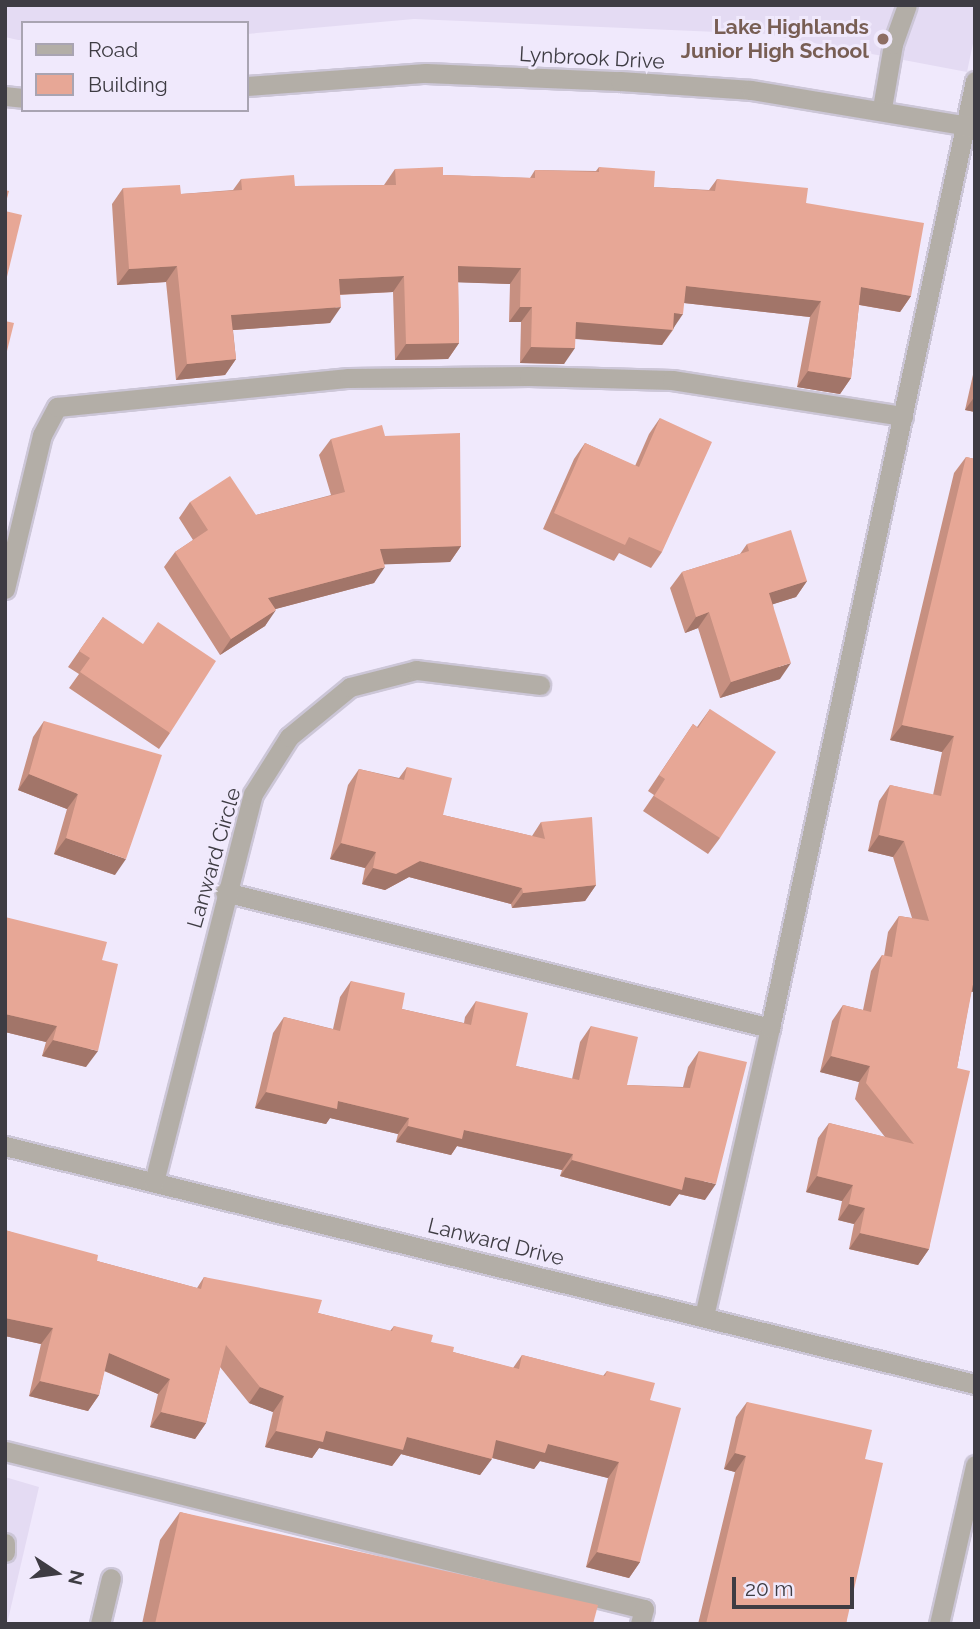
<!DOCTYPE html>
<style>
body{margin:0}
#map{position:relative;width:980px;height:1629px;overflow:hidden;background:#f0e9fc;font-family:Raleway,sans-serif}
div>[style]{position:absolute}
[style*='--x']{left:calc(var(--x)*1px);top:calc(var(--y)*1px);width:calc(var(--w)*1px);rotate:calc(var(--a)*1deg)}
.built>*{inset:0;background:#e4dbf3}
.roads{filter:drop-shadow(2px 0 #ccc6d7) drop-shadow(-2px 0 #ccc6d7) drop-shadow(0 2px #ccc6d7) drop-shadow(0 -2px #ccc6d7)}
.service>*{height:19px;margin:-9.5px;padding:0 9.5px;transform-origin:9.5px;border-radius:9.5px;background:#b3aea7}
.minor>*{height:19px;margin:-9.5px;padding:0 9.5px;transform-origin:9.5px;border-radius:9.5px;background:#b3aea7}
.wall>*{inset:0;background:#c79081}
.shaded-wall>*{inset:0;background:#a27569}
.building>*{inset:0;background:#e7a796}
.dots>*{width:19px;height:19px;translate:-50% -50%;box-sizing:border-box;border:4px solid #f0e9fc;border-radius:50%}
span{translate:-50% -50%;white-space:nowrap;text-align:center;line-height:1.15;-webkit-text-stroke:6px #f0e9fc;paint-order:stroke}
.education-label{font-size:21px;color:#785e54;font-weight:700}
.right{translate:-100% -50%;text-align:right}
.street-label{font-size:21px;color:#3e3c43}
.frame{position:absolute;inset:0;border:7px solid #3e3c43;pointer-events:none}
.legend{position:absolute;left:21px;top:21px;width:228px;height:91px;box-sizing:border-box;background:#f0e9fc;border:2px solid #a9a4b2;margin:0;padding:9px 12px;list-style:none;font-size:21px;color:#3e3c43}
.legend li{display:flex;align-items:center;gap:14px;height:35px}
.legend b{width:35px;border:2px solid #a9a4b2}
.north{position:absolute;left:21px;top:1538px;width:70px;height:70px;-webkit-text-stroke:5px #f0e9fc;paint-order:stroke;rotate:103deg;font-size:19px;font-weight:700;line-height:28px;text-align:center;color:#3e3c43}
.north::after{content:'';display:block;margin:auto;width:24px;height:32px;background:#3e3c43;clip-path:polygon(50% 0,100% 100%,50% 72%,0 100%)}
.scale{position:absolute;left:732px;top:1577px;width:122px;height:32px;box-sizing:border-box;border:4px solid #3e3c43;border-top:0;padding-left:9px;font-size:21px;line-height:24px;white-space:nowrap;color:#3e3c43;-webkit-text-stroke:5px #f0e9fc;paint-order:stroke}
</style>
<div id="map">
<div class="built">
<div style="clip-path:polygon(5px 5px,975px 5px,975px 34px,967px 72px,766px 34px,414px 19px,247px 34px,247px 23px,23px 23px,23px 40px,18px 40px,5px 37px)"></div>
<div style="clip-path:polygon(5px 1477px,39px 1487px,7px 1624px,5px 1624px)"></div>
</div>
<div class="roads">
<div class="service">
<div style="--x:882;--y:108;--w:65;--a:-80.2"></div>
<div style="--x:893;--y:44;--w:41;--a:-70.3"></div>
<div style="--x:5;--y:589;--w:158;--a:-76.5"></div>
<div style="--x:42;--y:435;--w:32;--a:-62"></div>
<div style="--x:57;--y:407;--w:293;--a:-5.7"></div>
<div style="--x:349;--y:378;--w:180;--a:-0.6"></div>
<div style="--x:529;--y:376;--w:143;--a:1.6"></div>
<div style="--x:672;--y:380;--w:234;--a:8.9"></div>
<div style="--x:225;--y:892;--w:562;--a:14.01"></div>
<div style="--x:770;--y:1028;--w:295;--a:102.9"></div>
<div style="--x:770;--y:1028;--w:969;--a:-77.79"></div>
<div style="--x:5;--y:1451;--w:658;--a:13.89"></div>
<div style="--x:644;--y:1609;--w:16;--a:105"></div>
<div style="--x:5;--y:1543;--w:9;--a:90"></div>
<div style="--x:100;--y:1624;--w:47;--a:-76.6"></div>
</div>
<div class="minor">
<div style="--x:247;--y:86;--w:179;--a:-4.2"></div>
<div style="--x:426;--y:73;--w:194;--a:2.4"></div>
<div style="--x:620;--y:81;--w:131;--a:3.9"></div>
<div style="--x:751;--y:90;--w:227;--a:9.4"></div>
<div style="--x:5;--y:96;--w:18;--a:6"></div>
<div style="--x:5;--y:1146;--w:999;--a:13.79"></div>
<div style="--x:154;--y:1182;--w:400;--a:-75.7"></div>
<div style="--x:253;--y:794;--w:67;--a:-57.7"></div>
<div style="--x:289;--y:737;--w:79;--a:-39.3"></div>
<div style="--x:350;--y:687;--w:68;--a:-14.4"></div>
<div style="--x:416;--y:670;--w:125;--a:6.9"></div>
<div style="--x:939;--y:1624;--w:163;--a:-77.2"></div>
</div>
</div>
<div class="wall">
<div style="clip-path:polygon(599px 167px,654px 187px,709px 190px,717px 179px,806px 203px,911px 296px,900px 312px,859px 305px,851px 378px,840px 394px,797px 387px,810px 317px,684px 303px,673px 330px,662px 345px,575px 339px,564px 364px,520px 363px,521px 322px,509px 322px,510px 284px,458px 282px,459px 343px,448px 359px,395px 360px,393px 292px,340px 295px,330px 323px,233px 330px,236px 359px,225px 375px,176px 380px,166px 282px,117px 285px,112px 204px,123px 188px,181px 194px,233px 190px,241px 179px,295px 186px,384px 185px,395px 169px,443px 175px,530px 178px,535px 170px,596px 171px)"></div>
<div style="clip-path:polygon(975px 366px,975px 412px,965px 410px)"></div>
<div style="clip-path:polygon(660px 418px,662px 552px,651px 568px,619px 553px,614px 561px,543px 529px,574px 459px,585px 443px,635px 466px,649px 434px)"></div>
<div style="clip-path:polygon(385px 436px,461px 546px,450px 562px,384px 564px,374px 583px,275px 609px,265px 626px,220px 655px,164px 567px,175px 552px,193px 540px,179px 518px,190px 502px,256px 515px,331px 495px,319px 455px,331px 439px)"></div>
<div style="clip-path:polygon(966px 457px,975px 459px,975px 992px,971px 992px,957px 1068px,929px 1249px,918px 1265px,849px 1249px,854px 1224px,838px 1220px,842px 1201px,806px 1192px,818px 1138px,829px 1123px,885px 1137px,855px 1099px,859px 1082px,820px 1072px,832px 1021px,843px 1005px,863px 1010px,871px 971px,882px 955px,884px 956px,888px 932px,899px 916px,912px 918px,893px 857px,868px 851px,879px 801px,890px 785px,933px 795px,942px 752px,890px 740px,954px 473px)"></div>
<div style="clip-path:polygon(747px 544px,807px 581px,796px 597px,773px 604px,780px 679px,720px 698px,698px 628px,685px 633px,670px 588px,682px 572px,740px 554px)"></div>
<div style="clip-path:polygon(103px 617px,170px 733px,159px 749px,69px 688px,79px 674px,68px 667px)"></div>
<div style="clip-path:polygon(710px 709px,720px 838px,708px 854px,643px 811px,654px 795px,648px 791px,693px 724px,697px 727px)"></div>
<div style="clip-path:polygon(44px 721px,115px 875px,54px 854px,67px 809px,18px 790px,33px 737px)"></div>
<div style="clip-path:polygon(407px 767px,443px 815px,532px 836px,541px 822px,596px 885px,585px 901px,512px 908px,511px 904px,409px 877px,385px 890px,362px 884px,365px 868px,330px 859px,348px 785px,359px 769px,399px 778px)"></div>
<div style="clip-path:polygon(5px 917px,102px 960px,86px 1067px,42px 1056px,46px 1042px,5px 1032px)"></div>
<div style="clip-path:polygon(351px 981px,402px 1009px,464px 1023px,465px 1017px,476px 1001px,516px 1066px,572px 1079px,580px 1042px,591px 1026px,627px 1085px,683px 1087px,688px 1067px,699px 1051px,705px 1200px,679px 1194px,670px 1206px,560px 1176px,562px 1170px,457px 1146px,451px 1155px,396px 1142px,398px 1134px,330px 1118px,326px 1124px,255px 1108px,273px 1033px,284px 1017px,333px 1029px,340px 997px)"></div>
<div style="clip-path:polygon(5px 1230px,97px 1261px,197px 1288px,204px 1277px,318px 1313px,390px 1331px,394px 1326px,453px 1352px,513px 1368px,522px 1355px,603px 1376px,607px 1371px,650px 1400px,640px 1562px,629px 1578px,586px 1567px,608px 1478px,540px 1461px,534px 1469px,492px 1458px,480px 1475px,401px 1454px,392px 1466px,319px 1448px,312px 1458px,265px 1447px,273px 1412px,249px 1403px,220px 1367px,206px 1423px,195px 1439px,150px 1427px,158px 1394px,104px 1371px,99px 1395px,88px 1411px,29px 1396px,41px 1344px,5px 1336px)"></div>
<div style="clip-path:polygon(747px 1402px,865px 1459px,846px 1624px,698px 1624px,735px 1472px,724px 1469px,736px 1417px)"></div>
<div style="clip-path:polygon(180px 1512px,593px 1624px,142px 1624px,160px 1540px)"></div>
</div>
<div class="shaded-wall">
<div style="clip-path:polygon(177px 266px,166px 282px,117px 285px,129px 269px)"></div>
<div style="clip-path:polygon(458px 266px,521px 268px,510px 284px,447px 282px)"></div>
<div style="clip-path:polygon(404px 276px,393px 292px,328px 295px,339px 279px)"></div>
<div style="clip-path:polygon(686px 286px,821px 301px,810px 317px,675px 302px)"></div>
<div style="clip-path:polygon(861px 287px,911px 296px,900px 312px,849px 303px)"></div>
<div style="clip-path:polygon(341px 307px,330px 323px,220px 331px,231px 315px)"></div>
<div style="clip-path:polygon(520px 307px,532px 307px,521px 322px,509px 322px)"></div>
<div style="clip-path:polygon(674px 313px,683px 314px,662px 345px,565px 338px,576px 322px)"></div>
<div style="clip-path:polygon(459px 343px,448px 359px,395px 360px,406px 344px)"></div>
<div style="clip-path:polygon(531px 347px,575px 348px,564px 364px,520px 363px)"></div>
<div style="clip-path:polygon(236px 359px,225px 375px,176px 380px,187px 364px)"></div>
<div style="clip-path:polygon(808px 371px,851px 378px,840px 394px,797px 387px)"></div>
<div style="clip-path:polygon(975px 396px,975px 412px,965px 410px)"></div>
<div style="clip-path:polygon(461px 546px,450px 562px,369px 565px,380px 549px)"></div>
<div style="clip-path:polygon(385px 567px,374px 583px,257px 614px,268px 598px)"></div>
<div style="clip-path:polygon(807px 581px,796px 597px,758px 609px,769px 593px)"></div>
<div style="clip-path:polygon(276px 610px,265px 626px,220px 655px,231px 639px)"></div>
<div style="clip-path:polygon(709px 612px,698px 628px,685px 633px,696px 617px)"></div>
<div style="clip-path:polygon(791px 663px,780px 679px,720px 698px,731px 682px)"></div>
<div style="clip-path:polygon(902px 725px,954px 736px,942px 752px,890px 740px)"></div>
<div style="clip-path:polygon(29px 774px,78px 794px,67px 809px,18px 790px)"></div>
<div style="clip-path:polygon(879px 835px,904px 841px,893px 857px,868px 851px)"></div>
<div style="clip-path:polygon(66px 838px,126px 859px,115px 875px,54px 854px)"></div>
<div style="clip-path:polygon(341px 843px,376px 852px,365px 868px,330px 859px)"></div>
<div style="clip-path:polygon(420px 861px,522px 888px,511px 904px,409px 877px,385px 890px,362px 884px,373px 868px)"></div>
<div style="clip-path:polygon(596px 885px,585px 901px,512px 908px,523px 893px)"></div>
<div style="clip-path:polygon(975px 974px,975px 992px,963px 990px)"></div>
<div style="clip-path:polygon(5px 1014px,57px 1026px,46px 1042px,5px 1032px)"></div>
<div style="clip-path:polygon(53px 1040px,98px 1051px,86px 1067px,42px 1056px)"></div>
<div style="clip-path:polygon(831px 1056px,870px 1066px,859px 1082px,820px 1072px)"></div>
<div style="clip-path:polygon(266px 1092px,338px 1101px,409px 1118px,398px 1134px,330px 1118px,326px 1124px,255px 1108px)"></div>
<div style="clip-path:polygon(408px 1126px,464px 1130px,573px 1154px,562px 1170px,457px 1146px,451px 1155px,396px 1142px)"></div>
<div style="clip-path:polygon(572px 1160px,685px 1177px,716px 1184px,705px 1200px,679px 1194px,670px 1206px,560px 1176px)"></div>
<div style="clip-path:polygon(817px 1176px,853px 1185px,842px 1201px,806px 1192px)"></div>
<div style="clip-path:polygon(849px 1204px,865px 1208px,854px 1224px,838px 1220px)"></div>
<div style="clip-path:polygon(860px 1233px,929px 1249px,918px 1265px,849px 1249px)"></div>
<div style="clip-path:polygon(5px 1318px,53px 1328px,41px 1344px,5px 1336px)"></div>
<div style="clip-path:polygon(109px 1353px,170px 1379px,158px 1394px,98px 1368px)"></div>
<div style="clip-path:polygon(40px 1381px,99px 1395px,88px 1411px,29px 1396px)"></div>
<div style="clip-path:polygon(260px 1387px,284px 1396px,273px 1412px,249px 1403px)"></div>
<div style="clip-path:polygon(161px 1412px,206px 1423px,195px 1439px,150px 1427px)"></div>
<div style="clip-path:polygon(276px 1431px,326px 1431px,407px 1437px,492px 1459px,480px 1475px,401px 1454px,392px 1466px,319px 1448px,312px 1458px,265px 1447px)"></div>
<div style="clip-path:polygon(496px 1440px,548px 1444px,619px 1462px,608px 1478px,540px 1461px,534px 1469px,485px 1456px)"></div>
<div style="clip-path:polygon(735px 1453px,746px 1456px,735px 1472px,724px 1469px)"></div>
<div style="clip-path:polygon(597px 1552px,640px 1562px,629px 1578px,586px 1567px)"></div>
</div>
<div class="building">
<div style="clip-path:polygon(443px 167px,443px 175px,535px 178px,535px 170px,599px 172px,599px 167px,655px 171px,654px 187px,715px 191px,717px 179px,808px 188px,806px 203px,924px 223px,911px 296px,861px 287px,851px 378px,808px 371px,821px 301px,686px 286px,683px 314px,674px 313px,673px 330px,576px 322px,575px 348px,531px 347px,532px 307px,520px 307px,521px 268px,458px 266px,459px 343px,406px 344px,404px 276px,339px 279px,341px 307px,231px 315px,236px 359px,187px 364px,177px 266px,129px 269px,123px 188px,180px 185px,181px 194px,242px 190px,241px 179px,294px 175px,295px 186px,396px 185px,395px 169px)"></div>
<div style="clip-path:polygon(5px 190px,9px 191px,5px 206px)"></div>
<div style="clip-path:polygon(5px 211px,22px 215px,5px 285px)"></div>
<div style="clip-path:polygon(5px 321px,14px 323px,5px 359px)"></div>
<div style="clip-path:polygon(660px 418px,712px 442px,662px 552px,629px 537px,625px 545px,554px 513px,585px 443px,639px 467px)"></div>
<div style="clip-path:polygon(382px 425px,385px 436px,460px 433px,461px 546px,380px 549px,385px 567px,268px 598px,276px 610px,231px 639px,175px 552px,208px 530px,190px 502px,230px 476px,256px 515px,345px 492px,331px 439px)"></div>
<div style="clip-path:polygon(966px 457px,975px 459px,975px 974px,957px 1068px,970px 1071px,929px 1249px,860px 1233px,865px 1208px,849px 1204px,853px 1185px,817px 1176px,829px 1123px,914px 1144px,866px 1083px,870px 1066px,831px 1056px,843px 1005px,871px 1012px,882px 955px,892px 957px,899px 916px,929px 921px,904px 841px,879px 835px,890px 785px,941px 796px,954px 736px,902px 725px)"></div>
<div style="clip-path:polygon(791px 530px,807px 581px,769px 593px,791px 663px,731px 682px,709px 612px,696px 617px,682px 572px,749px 551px,747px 544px)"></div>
<div style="clip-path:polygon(103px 617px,143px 644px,158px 622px,216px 661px,170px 733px,80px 672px,90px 658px,79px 651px)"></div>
<div style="clip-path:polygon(710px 709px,776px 752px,720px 838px,654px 796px,665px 779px,659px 775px,693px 724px,698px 728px)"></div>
<div style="clip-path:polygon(44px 721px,162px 755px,126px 859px,66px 838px,78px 794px,29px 774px)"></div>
<div style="clip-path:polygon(407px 767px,452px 778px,443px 815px,545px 839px,541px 822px,592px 817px,596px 885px,523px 893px,522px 888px,420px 861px,396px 874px,373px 868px,376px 852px,341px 843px,359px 769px,404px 780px)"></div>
<div style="clip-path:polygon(5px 917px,107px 942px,102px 960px,118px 964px,98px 1051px,53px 1040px,57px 1026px,5px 1014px)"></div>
<div style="clip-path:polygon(351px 981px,405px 993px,402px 1009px,471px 1025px,476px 1001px,528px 1013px,516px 1066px,579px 1080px,591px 1026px,638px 1037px,627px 1085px,690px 1088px,699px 1051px,747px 1062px,716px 1184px,685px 1177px,682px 1190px,572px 1160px,573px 1154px,464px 1130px,462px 1139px,408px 1126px,409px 1118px,338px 1101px,337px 1109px,266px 1092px,284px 1017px,340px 1031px)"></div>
<div style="clip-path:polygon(5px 1230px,98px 1255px,97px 1261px,201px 1289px,204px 1277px,322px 1300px,318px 1313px,392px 1331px,394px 1326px,433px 1335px,431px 1342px,454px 1347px,453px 1352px,519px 1369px,522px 1355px,605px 1376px,607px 1371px,655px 1383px,650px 1400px,681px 1408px,640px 1562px,597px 1552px,619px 1462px,548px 1444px,545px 1453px,496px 1440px,492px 1459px,407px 1437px,403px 1450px,326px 1431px,323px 1442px,276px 1431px,284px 1396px,260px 1387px,226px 1345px,206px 1423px,161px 1412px,170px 1379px,109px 1353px,99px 1395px,40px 1381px,53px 1328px,5px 1318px)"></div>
<div style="clip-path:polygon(747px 1402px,872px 1430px,865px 1459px,883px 1463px,846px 1624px,706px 1624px,746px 1456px,735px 1453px)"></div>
<div style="clip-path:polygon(180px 1512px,598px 1605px,593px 1624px,155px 1624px)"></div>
</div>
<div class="dots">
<div style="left:883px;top:39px;background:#8d6e63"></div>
</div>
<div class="education-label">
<span class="right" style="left:869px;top:39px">Lake Highlands<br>Junior High School</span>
</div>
<div class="street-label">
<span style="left:592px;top:58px;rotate:3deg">Lynbrook Drive</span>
<span style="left:214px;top:858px;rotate:-74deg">Lanward Circle</span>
<span style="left:496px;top:1242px;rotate:14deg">Lanward Drive</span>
</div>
<div class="frame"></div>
<ul class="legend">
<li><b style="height:9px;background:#b3aea7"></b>Road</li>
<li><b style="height:19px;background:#e7a796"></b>Building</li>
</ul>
<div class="north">N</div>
<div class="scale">20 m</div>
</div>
